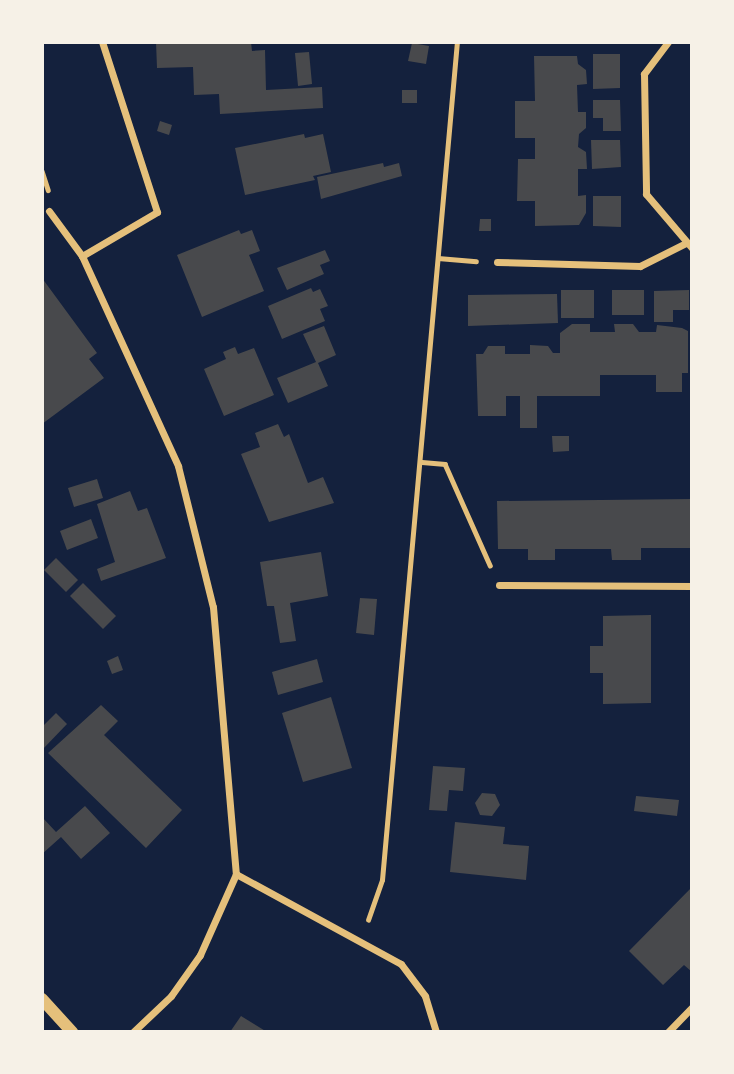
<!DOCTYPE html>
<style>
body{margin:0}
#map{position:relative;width:734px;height:1074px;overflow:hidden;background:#14213d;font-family:"Noto Serif",serif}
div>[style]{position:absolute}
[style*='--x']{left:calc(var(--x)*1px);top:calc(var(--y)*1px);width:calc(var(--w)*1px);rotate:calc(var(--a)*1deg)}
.building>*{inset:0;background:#48494c}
.path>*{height:4.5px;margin:-2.25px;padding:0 2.25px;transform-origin:2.25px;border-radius:2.25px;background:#e5c07b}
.minor>*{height:7px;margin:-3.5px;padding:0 3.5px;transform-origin:3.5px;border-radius:3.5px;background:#e5c07b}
.tertiary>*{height:12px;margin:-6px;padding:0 6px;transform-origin:6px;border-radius:6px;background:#e5c07b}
span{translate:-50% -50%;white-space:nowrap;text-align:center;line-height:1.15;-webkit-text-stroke:5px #f6f1e7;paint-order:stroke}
.frame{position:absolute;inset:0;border:44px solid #f6f1e7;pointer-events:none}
</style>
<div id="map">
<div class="building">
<div style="clip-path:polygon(156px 42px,251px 42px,252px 51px,265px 50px,266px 90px,322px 87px,323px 108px,220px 114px,219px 94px,194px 95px,193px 67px,157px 68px)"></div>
<div style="clip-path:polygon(412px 43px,429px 46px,426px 64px,408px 61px)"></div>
<div style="clip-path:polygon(309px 52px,312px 84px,298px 86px,295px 53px)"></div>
<div style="clip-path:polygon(593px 54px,620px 54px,620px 88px,593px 89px)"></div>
<div style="clip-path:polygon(534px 56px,577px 56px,578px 64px,586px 70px,587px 84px,577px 85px,578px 112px,586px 112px,586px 128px,579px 134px,578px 147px,586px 152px,587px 169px,578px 169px,578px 196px,586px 195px,586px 213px,579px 225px,535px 226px,535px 201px,517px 201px,518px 159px,535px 159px,535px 138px,515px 138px,515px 101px,535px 101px)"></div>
<div style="clip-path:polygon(402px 90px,417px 90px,417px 103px,402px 103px)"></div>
<div style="clip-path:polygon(593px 100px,620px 100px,621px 131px,603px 131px,603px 118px,593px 118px)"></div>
<div style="clip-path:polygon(160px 121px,172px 125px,169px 135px,157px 131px)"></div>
<div style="clip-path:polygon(304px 134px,305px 138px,323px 134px,331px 172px,313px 176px,315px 180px,245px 195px,235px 148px)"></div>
<div style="clip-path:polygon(591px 140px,620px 140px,621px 167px,592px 169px)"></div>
<div style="clip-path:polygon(383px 163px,384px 167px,399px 163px,402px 176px,321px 199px,317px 177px)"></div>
<div style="clip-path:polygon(593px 196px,621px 196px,621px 227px,593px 226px)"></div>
<div style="clip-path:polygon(480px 219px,491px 219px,491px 231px,479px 231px)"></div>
<div style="clip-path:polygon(239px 230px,241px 234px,252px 230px,260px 251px,249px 255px,264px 291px,202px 317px,177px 255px)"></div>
<div style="clip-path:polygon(325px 250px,330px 261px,320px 265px,324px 274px,287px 290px,277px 268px)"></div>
<div style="clip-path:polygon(42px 278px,97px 353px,89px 359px,104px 378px,42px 424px)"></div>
<div style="clip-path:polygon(311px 288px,313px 292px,320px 289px,328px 306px,320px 309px,325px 321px,282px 339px,268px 306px)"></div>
<div style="clip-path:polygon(561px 290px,594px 290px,594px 318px,561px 318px)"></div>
<div style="clip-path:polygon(612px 290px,644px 290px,644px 315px,612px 315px)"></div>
<div style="clip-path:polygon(689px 290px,689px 310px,673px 310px,673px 322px,654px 322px,654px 291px)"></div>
<div style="clip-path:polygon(557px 294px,558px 323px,468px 326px,468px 295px)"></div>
<div style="clip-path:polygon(572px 324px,590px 324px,590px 332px,615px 332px,614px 324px,633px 324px,639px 332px,656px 332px,657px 325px,682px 328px,688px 331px,688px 373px,682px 373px,682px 392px,656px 392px,656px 375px,600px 375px,600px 396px,537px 396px,537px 428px,520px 428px,520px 396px,506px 396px,506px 416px,478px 416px,476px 354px,483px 354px,488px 346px,505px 346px,505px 354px,530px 354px,530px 345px,548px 346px,553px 353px,560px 353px,560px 333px)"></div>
<div style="clip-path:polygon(324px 326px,336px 355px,318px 363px,328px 386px,288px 403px,277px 378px,316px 362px,303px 334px)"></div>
<div style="clip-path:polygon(235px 347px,238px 354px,254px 348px,274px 395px,224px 416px,204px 369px,226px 359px,223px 352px)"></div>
<div style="clip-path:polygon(278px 424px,284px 437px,289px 434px,308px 483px,323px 477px,334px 503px,269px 522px,241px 454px,260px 447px,255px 433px)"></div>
<div style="clip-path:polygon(552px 436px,569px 436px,569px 451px,553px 452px)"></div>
<div style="clip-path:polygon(97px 479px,103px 498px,74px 507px,68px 488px)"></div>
<div style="clip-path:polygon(130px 491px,138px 511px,147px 508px,166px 558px,101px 581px,97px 569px,115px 562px,97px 504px)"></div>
<div style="clip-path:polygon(692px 499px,692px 548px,641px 548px,641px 560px,612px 560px,611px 549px,555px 549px,555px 560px,528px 560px,528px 549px,498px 549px,497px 501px)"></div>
<div style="clip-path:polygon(91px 519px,98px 538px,67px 550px,60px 531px)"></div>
<div style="clip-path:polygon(321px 552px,328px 596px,290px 603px,296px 641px,280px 643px,274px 606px,267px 606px,260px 562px)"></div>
<div style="clip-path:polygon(56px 558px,78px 580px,66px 592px,44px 570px)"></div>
<div style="clip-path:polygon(83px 583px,116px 616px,103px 629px,70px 596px)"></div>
<div style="clip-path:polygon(360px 598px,377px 599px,374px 635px,356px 633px)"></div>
<div style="clip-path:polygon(651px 615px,651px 703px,603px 704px,603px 673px,590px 673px,590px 646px,603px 646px,603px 616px)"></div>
<div style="clip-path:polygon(118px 656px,123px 670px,112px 674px,107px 661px)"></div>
<div style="clip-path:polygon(317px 659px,323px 682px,278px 695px,272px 672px)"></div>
<div style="clip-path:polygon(331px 697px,352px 768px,303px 782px,282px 713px)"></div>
<div style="clip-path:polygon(101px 705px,118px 721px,104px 735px,182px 810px,146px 848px,48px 753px)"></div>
<div style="clip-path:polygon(56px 713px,67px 724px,42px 750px,42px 727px)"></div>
<div style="clip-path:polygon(433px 766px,465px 768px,463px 791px,449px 790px,447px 811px,429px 810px)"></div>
<div style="clip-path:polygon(482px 793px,495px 794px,500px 805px,492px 816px,480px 815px,475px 803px)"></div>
<div style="clip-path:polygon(636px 796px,679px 800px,677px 816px,634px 811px)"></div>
<div style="clip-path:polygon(85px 806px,110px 833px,81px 859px,61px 837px,42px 854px,42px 817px,56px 832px)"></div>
<div style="clip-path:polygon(455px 822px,505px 827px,503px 844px,529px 846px,526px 880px,450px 872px)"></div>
<div style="clip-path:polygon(692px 887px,692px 972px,684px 965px,663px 985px,629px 951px)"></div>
<div style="clip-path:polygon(241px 1016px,267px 1032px,230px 1032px)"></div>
</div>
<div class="path">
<div style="--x:42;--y:171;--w:20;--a:72"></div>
<div style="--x:438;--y:258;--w:38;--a:5"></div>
<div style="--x:422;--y:462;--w:23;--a:5"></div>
<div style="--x:445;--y:464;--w:111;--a:66"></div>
<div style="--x:368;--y:920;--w:42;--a:-70.7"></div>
<div style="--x:382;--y:880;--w:841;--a:-84.89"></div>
</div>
<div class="minor">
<div style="--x:668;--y:42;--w:40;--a:127"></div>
<div style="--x:644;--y:74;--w:120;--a:89"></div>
<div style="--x:646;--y:194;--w:71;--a:49.6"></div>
<div style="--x:49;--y:211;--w:56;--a:53.7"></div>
<div style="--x:82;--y:256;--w:231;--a:65.4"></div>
<div style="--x:178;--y:466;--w:145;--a:76.1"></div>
<div style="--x:213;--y:607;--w:268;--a:85.1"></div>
<div style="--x:236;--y:874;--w:89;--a:114"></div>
<div style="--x:200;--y:955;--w:50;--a:125.3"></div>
<div style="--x:171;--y:996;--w:52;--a:136.5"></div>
<div style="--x:82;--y:256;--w:87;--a:-30.4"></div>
<div style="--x:157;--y:212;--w:179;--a:-107.9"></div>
<div style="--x:497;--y:262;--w:143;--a:1.6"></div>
<div style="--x:640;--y:266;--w:51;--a:-26.6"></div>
<div style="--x:499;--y:585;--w:193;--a:0.3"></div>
<div style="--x:236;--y:874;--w:188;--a:28.6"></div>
<div style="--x:401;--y:964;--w:40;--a:53"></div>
<div style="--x:425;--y:996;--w:38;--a:73"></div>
<div style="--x:668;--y:1032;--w:35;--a:-46"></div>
</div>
<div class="tertiary">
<div style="--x:42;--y:999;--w:45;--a:47.7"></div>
</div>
<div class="frame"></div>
</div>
